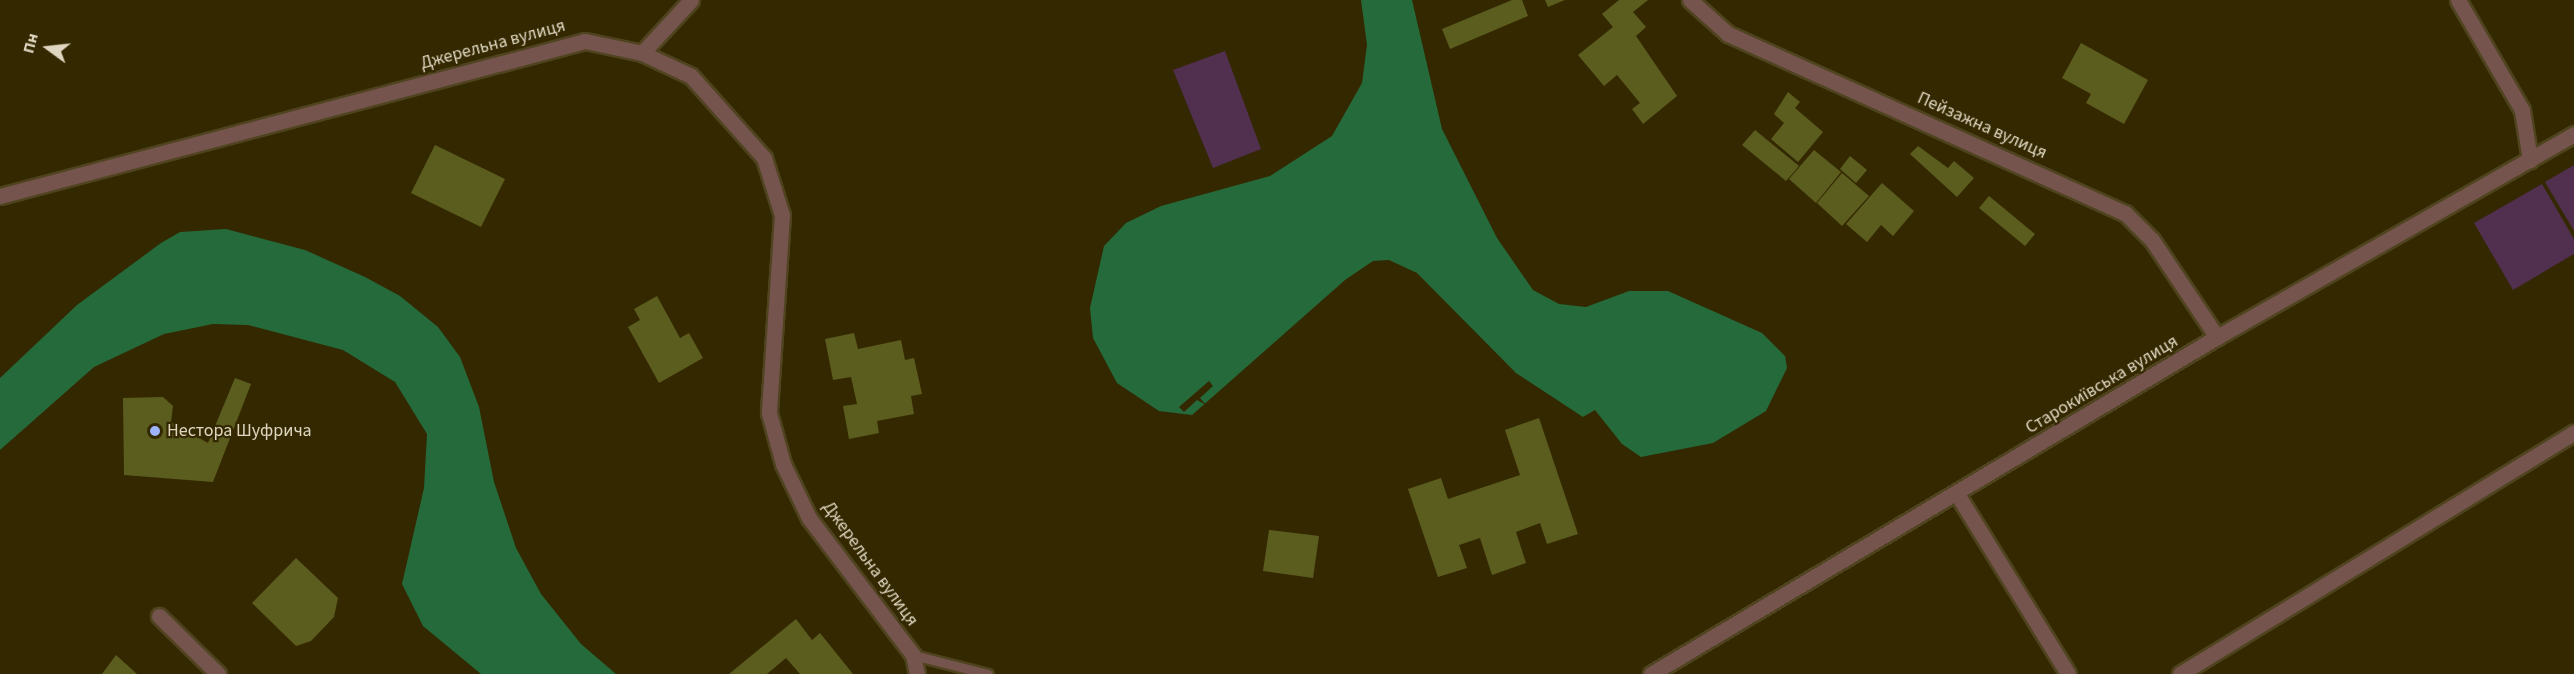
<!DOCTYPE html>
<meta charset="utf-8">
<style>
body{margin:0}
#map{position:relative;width:2574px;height:674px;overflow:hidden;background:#342800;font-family:"Source Sans 3",sans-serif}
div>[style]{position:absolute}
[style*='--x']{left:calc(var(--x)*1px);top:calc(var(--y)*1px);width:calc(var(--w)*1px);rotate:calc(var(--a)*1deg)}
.green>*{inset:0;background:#512f4e}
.water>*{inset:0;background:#246a3b}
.pier>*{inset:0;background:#342800}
.building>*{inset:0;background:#5b5d1f}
.roads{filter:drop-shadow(2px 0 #4f441f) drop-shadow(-2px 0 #4f441f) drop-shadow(0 2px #4f441f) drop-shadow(0 -2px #4f441f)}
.service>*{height:9px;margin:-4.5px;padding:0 4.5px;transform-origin:4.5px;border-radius:4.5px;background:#76544e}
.minor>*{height:15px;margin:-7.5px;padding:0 7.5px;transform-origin:7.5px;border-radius:7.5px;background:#76544e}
.tertiary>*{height:15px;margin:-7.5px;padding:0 7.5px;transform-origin:7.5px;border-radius:7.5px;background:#76544e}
.dots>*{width:16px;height:16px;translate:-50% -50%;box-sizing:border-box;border:3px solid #342800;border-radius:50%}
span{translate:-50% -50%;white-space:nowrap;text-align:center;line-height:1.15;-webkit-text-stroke:4.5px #342800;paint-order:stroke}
.street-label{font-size:18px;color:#ded6c1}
.poi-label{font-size:18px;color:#ded6c1}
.left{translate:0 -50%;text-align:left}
.north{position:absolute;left:18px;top:18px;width:60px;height:60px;-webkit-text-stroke:4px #342800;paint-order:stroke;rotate:285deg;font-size:16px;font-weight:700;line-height:24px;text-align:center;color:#ded6c1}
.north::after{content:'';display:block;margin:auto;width:21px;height:27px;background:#ded6c1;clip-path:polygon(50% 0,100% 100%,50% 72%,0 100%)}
</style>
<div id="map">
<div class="green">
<div style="clip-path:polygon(1225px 51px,1261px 149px,1213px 168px,1173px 70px)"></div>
<div style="clip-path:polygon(2574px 165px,2574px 231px,2545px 182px)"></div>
<div style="clip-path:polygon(2542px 184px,2574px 239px,2574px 254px,2513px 290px,2474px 223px)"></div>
</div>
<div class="water">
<div style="clip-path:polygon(1361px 0,1412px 0,1442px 129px,1497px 238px,1533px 290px,1559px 304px,1586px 307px,1629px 291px,1668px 291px,1762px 333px,1785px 356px,1787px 368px,1766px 411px,1713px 443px,1641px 457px,1622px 444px,1595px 410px,1583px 417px,1516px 373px,1417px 273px,1389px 260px,1373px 261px,1345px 280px,1192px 415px,1159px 411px,1117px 383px,1093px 338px,1090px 308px,1104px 246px,1126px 223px,1161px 206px,1270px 176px,1332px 136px,1362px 83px,1367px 45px)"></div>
<div style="clip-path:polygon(226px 229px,305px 250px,365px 277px,400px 296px,438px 327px,460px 357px,479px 407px,494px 482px,516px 548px,541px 594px,581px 644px,616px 674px,481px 674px,423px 626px,402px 584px,424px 488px,427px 434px,395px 382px,343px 350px,248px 325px,213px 324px,164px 334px,94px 367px,0 450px,0 378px,77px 305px,161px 243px,180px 232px)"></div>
</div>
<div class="pier">
<div style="clip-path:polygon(1209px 381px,1213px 386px,1200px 398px,1206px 405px,1197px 400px,1184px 412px,1179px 407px)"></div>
</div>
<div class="building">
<div style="clip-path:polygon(1512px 0,1522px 0,1528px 16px,1450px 49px,1442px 29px)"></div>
<div style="clip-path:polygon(1545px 0,1565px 0,1548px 7px)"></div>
<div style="clip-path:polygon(1619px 0,1648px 0,1633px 12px,1646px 27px,1636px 36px,1677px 96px,1643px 124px,1632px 109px,1640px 103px,1617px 75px,1604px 86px,1578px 55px,1613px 27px,1602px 14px)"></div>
<div style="clip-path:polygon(2081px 43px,2148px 80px,2124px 124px,2086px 103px,2091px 94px,2062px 78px)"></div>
<div style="clip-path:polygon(1788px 92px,1800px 102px,1795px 108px,1823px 132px,1798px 162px,1771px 139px,1784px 123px,1774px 114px)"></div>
<div style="clip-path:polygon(1755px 130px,1799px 166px,1786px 181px,1742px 145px)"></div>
<div style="clip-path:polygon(435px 145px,505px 179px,481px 227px,411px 193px)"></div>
<div style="clip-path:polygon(1918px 146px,1948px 168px,1954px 161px,1974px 178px,1957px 197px,1910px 154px)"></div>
<div style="clip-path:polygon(1814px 150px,1841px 172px,1816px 203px,1789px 179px)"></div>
<div style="clip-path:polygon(1850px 156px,1867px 170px,1856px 183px,1840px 169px)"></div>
<div style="clip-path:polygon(1842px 173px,1869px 196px,1842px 226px,1817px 203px)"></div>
<div style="clip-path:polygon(1882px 183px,1914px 211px,1893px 236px,1881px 225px,1867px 242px,1846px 224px)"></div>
<div style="clip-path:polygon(1989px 196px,2035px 234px,2025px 246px,1979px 208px)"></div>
<div style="clip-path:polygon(657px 296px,680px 338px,689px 333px,703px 358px,659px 383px,628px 327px,640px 320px,634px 309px)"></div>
<div style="clip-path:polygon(854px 333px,858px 349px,901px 340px,905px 360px,914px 358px,922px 394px,911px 396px,914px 414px,877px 421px,879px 433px,849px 439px,843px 406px,857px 404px,851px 377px,833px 380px,825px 339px)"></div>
<div style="clip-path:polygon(235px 378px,251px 384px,213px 482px,124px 475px,123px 398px,163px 397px,173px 406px,171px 422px,208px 443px)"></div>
<div style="clip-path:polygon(1539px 418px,1578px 534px,1547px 544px,1540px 523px,1516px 532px,1526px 563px,1492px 575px,1480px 538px,1459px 545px,1467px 568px,1438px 577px,1408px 489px,1441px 478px,1448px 499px,1520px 475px,1505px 430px)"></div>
<div style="clip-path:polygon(1269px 530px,1319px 536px,1313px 578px,1263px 571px)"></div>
<div style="clip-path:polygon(296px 558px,338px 598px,334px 617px,311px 641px,296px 646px,252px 603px)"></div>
<div style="clip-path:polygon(796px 619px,812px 640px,820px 633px,853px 674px,800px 674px,786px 658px,767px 674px,729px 674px)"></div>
<div style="clip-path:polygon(116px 655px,137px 674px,102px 674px)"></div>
</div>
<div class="roads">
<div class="service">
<div style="--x:913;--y:655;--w:77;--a:14.2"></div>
</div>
<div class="minor">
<div style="--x:1690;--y:0;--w:51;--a:41.8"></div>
<div style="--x:1728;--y:34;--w:435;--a:24.3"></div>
<div style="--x:2125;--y:213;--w:38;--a:45"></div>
<div style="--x:2152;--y:240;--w:117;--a:56.2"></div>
<div style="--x:2458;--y:0;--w:127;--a:59.8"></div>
<div style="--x:2522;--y:110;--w:51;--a:80.9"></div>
<div style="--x:642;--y:53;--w:72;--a:-47.2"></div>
<div style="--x:0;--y:196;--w:605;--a:-14.84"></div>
<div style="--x:585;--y:41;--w:58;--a:11.9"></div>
<div style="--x:642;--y:53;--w:54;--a:25.1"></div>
<div style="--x:691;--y:76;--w:110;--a:48.3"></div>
<div style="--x:764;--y:158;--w:60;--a:72.5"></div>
<div style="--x:782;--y:215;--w:198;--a:93.8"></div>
<div style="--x:769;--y:413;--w:53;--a:74.6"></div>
<div style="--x:783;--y:464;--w:60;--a:64.3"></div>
<div style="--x:809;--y:518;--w:172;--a:52.8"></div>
<div style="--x:913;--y:655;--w:19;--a:78"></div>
<div style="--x:1957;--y:494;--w:211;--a:58.3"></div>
<div style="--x:159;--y:616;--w:83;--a:44.5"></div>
<div style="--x:2180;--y:674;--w:462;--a:-31.5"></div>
</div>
<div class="tertiary">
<div style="--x:1651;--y:674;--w:659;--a:-30.77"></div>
<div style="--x:2217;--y:337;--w:411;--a:-29.6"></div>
</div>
</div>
<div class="dots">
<div style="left:155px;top:431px;background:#9db4fd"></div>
</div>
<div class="street-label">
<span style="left:493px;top:45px;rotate:-15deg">Джерельна вулиця</span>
<span style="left:1982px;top:126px;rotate:24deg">Пейзажна вулиця</span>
<span style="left:2102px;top:385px;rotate:-31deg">Старокиївська вулиця</span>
<span style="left:870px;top:564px;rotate:54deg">Джерельна вулиця</span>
</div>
<div class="poi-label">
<span class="left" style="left:167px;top:431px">Нестора Шуфрича</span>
</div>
<div class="north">Пн</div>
</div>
